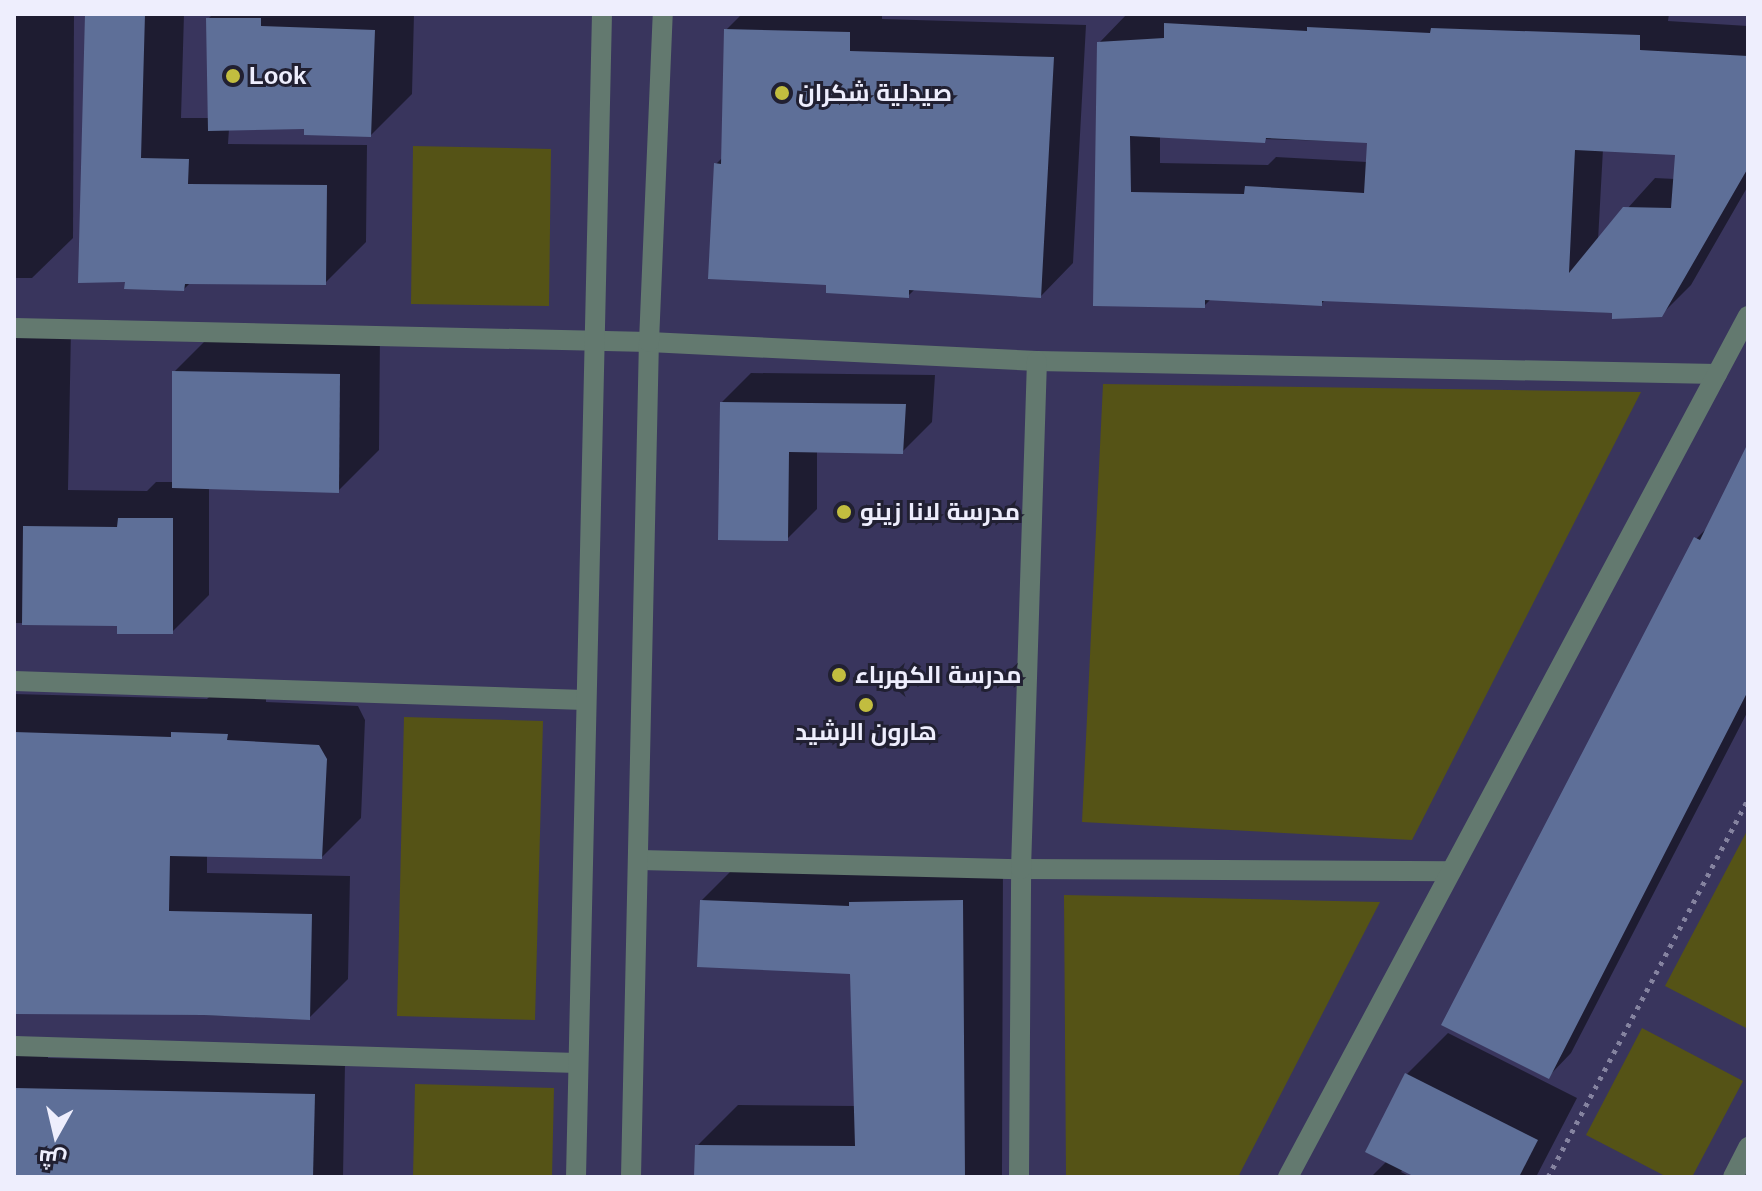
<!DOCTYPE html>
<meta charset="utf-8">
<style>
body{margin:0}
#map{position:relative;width:1762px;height:1191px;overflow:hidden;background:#39355d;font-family:Helvetica,Cairo,sans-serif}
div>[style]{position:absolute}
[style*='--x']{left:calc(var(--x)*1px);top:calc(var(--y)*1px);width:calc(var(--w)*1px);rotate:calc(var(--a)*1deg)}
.green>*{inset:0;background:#555316}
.shadow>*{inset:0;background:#0007}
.building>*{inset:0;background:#5e6f98}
.path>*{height:5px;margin-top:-2.5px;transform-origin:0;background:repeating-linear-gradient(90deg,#8583a0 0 4px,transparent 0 10px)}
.minor>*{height:20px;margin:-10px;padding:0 10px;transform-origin:10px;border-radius:10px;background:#63796f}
.dots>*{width:22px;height:22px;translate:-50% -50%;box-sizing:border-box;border:4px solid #212032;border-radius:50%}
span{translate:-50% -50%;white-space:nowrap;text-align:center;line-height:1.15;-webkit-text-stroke:6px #212032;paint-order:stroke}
.poi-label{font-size:24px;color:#eeeefd;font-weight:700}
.left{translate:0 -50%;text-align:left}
.frame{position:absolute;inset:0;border:16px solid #eeeefd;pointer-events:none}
.north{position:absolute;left:16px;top:1095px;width:80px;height:80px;-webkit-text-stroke:6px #212032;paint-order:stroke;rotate:188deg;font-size:22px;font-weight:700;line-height:32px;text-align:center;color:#eeeefd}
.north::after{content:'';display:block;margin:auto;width:28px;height:36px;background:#eeeefd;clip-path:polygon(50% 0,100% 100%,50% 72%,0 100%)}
</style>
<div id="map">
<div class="green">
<div style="clip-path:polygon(413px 146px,551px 149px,549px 306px,411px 304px)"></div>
<div style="clip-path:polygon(1103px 384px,1641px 392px,1412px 840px,1082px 822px)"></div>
<div style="clip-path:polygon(404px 717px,543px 721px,535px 1020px,397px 1016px)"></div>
<div style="clip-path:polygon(1748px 829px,1748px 1029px,1665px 986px)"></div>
<div style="clip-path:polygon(1064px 895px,1380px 902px,1238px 1177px,1066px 1177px)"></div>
<div style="clip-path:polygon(1642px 1028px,1743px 1081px,1692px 1177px,1667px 1177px,1586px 1135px)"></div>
<div style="clip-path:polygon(415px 1084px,554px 1088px,552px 1177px,413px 1177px)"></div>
</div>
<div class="shadow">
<div style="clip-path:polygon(14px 14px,74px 14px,73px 238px,32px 278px,14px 278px)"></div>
<div style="clip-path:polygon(87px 14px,184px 14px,181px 118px,210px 118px,208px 19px,213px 14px,414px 14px,412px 94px,371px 135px,306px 127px,229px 129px,228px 144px,367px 145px,366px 242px,325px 283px,191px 282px,184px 289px)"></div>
<div style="clip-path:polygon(742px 14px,882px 14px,882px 19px,1086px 25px,1073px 263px,1041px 296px,915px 289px,908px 296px,828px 283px,716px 164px,723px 157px,726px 30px)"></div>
<div style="clip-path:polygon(evenodd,1127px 14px,1669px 14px,1668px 21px,1748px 26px,1748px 186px,1691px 285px,1661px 315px,1326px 299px,1321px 304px,1212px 298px,1204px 306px,1095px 304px,1099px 43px,1127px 14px,1160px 136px,1369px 142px,1367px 162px,1276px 157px,1268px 165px,1160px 163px,1160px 136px,1127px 14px,1603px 149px,1677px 153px,1675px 179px,1655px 178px,1598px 241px,1603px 149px)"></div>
<div style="clip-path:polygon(14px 327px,71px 329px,68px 490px,147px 491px,156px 482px,174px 482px,174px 372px,215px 331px,380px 334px,379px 450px,338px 491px,209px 487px,209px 595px,172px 632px,119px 624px,14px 623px)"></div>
<div style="clip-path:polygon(751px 373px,935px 375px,932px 422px,902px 452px,817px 451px,817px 509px,787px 539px,722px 402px)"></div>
<div style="clip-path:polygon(1748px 448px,1748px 711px,1571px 1053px,1549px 1076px,1696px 539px,1711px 524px)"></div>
<div style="clip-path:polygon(14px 694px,207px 699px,212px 694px,266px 696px,266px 702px,358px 706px,365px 720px,361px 818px,322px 857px,207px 854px,207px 873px,350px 876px,348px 979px,309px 1018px,68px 1011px,14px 1014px)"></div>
<div style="clip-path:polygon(743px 859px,1003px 860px,1002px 1177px,696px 1177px,697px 1146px,738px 1105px,856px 1106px,852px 972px,702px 900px)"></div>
<div style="clip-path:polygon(1448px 1033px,1577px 1098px,1536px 1177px,1420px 1177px,1403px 1169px,1401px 1172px,1411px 1177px,1371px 1177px,1387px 1161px,1368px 1151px,1407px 1074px)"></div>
<div style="clip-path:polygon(14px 1049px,48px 1050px,48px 1058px,345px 1064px,343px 1177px,14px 1177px)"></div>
</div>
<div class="building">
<div style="clip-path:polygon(85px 14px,145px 14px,141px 158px,189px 159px,188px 184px,327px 185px,326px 285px,185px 284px,184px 291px,124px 289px,125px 282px,78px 283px)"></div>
<div style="clip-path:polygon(206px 18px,261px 18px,261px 26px,375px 30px,371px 137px,304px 135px,304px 129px,208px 131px)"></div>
<div style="clip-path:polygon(evenodd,1164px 23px,1307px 31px,1307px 27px,1430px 33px,1431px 28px,1640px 35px,1640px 50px,1748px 56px,1748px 168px,1662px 317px,1612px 319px,1612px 313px,1322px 301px,1322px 306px,1205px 300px,1205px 308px,1093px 306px,1097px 42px,1164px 38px,1164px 23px,1130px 136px,1265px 143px,1266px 138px,1367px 143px,1364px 193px,1245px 186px,1244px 194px,1131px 192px,1130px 136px,1164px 23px,1575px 150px,1675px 155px,1671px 208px,1623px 207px,1569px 273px,1575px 150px)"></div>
<div style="clip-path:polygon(724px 29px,850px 32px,850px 51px,1054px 57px,1041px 298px,909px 290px,909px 298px,826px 293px,826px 285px,708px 279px,714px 163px,721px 164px)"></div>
<div style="clip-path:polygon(172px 371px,340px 374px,339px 493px,172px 488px)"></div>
<div style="clip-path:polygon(720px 402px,906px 404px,903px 454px,789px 452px,788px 541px,718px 540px)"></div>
<div style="clip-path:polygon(1748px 443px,1748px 691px,1549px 1079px,1441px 1025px,1694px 537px,1700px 540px)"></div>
<div style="clip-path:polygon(118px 518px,173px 518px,173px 634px,117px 634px,117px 626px,22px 625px,23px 526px,117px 527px)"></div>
<div style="clip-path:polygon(14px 732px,171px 737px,171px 732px,228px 734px,227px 740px,319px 745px,327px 759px,322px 859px,170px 856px,169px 911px,312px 914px,310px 1020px,204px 1015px,14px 1014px)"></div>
<div style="clip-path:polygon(700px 900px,849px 906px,849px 902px,963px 900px,965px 1177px,694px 1177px,695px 1145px,855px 1146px,850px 974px,697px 967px)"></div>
<div style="clip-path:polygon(1405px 1073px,1538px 1140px,1519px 1177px,1415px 1177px,1365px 1152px)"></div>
<div style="clip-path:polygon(14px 1088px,315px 1094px,313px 1177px,14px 1177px)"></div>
</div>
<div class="path">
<div style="--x:1548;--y:1177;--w:427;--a:-62.1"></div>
</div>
<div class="minor">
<div style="--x:14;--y:328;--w:635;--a:1.26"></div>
<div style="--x:649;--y:342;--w:388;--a:2.8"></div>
<div style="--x:1037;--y:361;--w:680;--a:1.1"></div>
<div style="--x:14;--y:681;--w:571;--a:1.91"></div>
<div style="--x:640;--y:860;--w:381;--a:1.4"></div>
<div style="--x:1021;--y:869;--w:430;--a:0.3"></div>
<div style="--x:14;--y:1046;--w:564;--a:1.73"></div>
<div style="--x:576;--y:1177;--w:1163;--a:-88.72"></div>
<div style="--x:631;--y:1177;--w:835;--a:-88.77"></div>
<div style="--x:649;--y:342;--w:328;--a:-87.6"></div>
<div style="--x:1019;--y:1177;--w:308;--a:-89.6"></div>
<div style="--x:1021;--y:869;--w:508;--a:-88.2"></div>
<div style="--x:1288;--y:1177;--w:976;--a:-61.89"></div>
<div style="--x:1733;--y:1177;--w:34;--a:-63"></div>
</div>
<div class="dots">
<div style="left:233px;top:76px;background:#c2bd3f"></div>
<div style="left:782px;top:93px;background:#c2bd3f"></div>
<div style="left:844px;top:512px;background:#c2bd3f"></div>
<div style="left:839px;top:675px;background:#c2bd3f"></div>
<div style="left:866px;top:705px;background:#c2bd3f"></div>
</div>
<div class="poi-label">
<span class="left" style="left:249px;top:76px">Look</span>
<span class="left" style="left:798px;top:93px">صيدلية شكران</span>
<span class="left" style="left:860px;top:512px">مدرسة لانا زينو</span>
<span class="left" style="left:855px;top:675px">مدرسة الكهرباء</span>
<span style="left:866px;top:732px">هارون الرشيد</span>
</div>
<div class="frame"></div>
<div class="north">ش</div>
</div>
